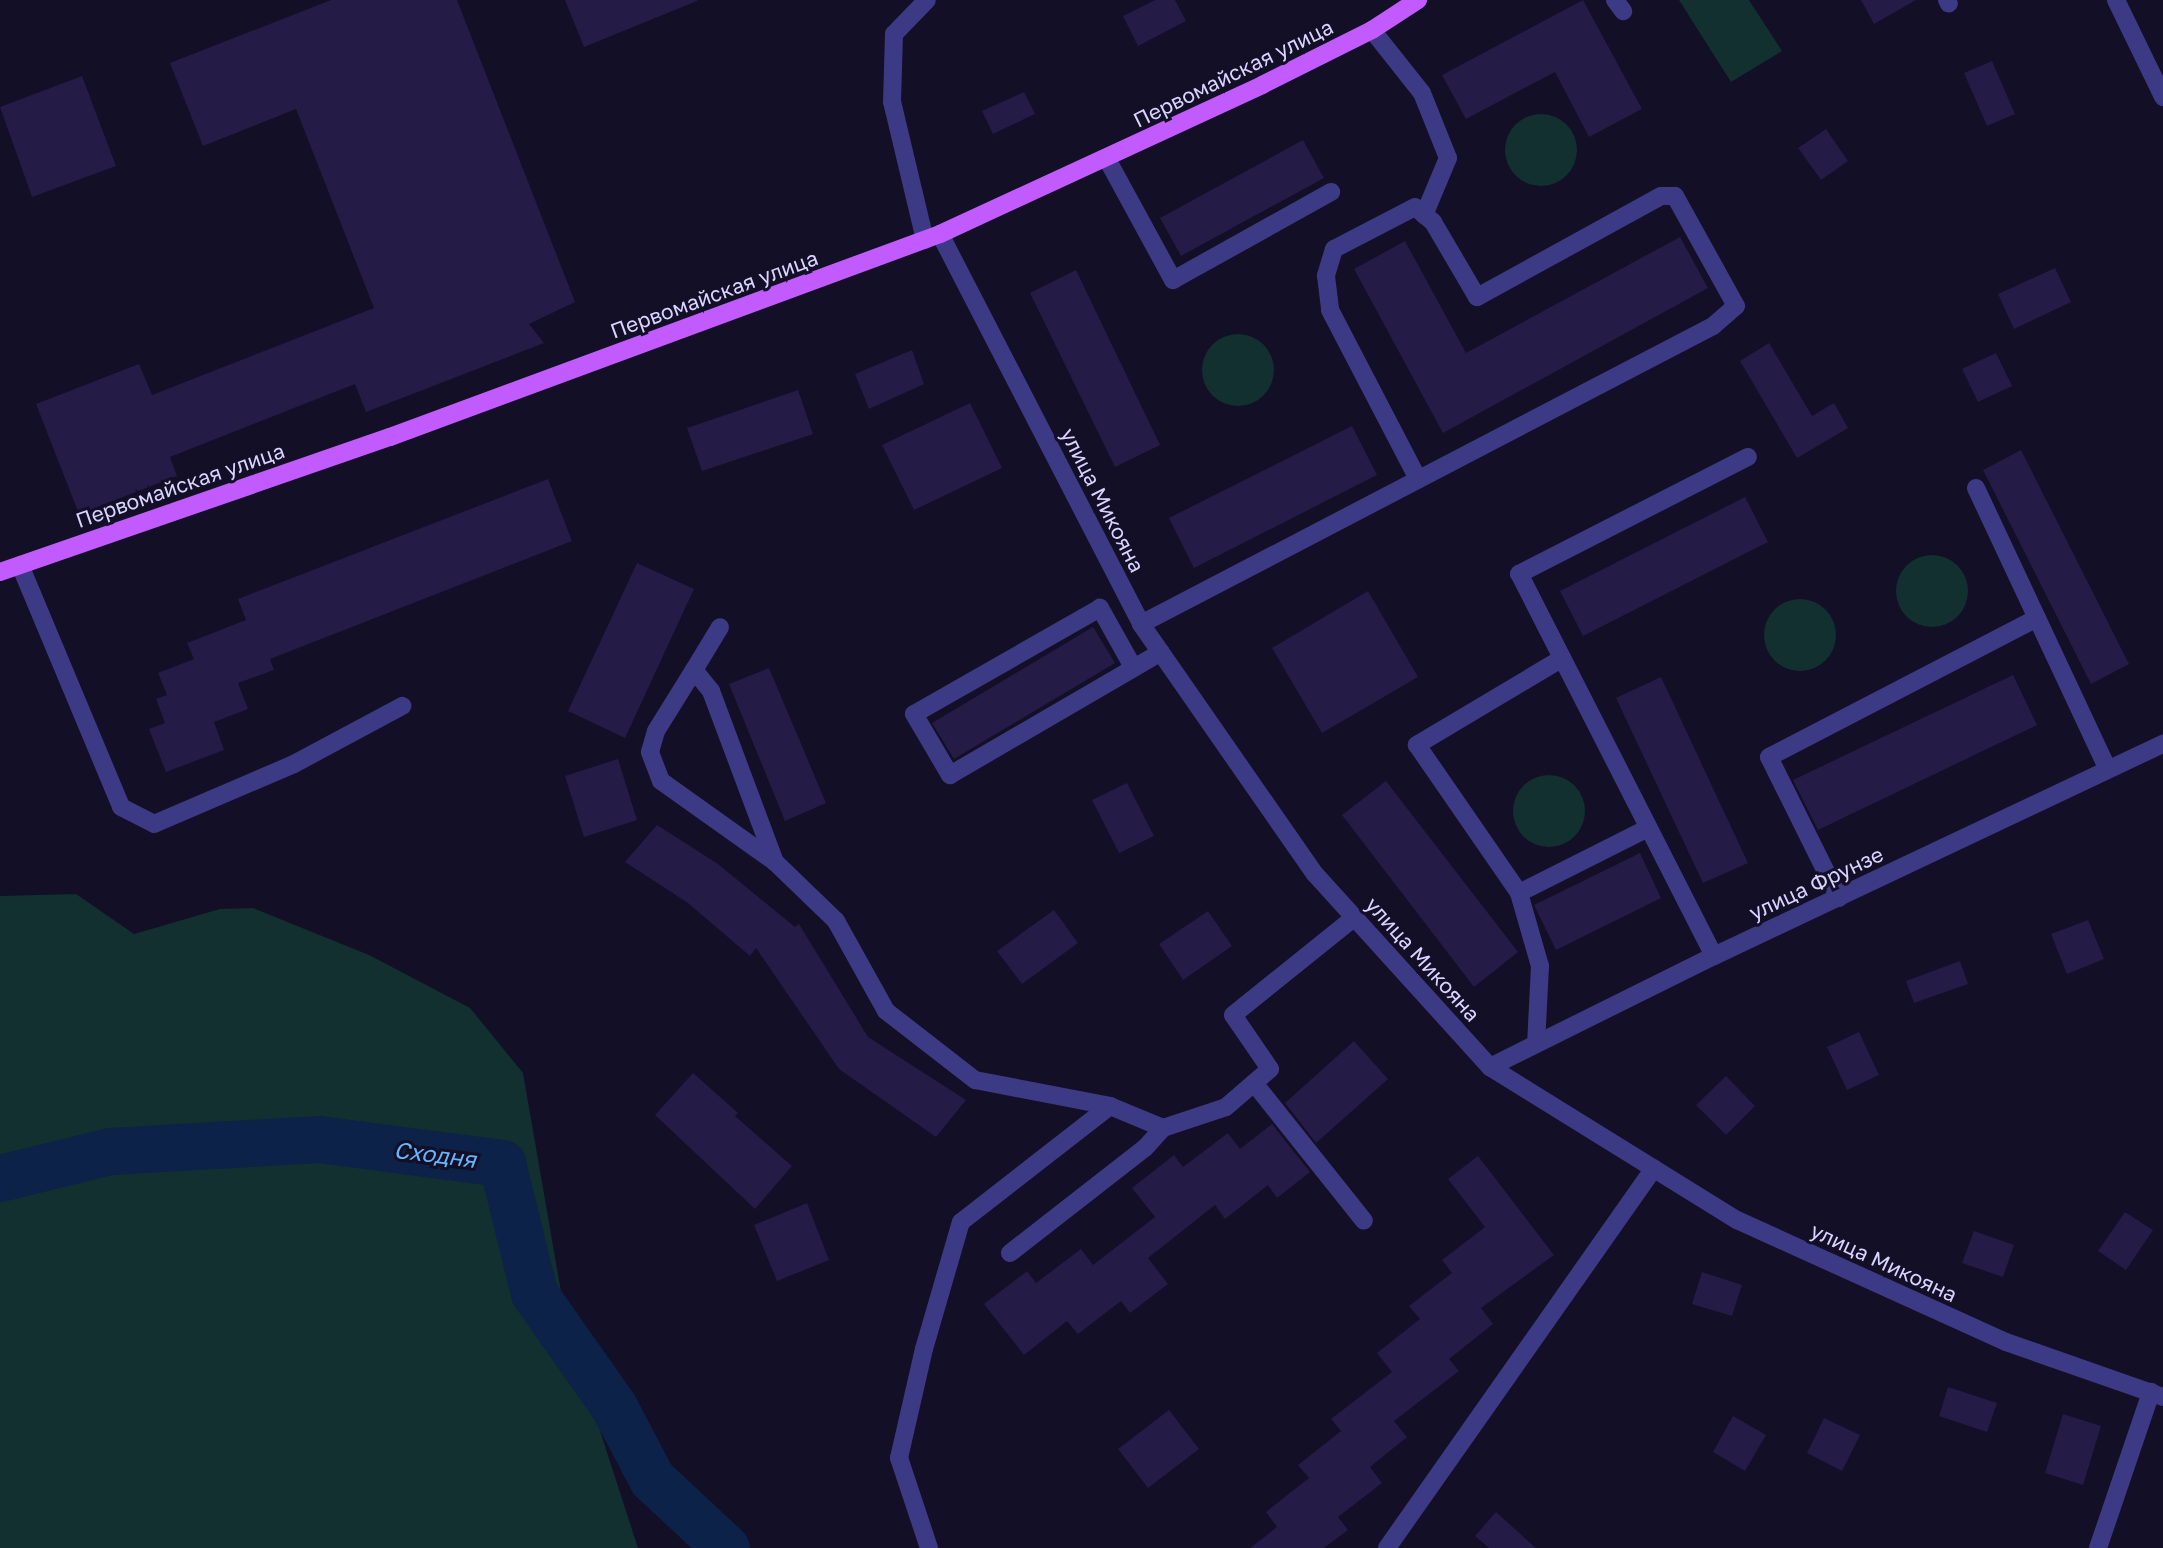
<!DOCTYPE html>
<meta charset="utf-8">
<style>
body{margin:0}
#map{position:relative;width:2163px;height:1548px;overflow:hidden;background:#130f26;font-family:"Golos Text",sans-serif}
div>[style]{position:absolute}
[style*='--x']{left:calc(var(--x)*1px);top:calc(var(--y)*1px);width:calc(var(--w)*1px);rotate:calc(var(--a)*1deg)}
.green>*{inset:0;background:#12302f}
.round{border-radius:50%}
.river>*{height:47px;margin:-23.5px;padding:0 23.5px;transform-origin:23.5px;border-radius:23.5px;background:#0c2248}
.building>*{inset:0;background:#241b47}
.minor>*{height:18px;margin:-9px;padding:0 9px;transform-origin:9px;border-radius:9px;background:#3d3a85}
.major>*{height:18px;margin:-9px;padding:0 9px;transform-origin:9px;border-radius:9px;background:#c25bff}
span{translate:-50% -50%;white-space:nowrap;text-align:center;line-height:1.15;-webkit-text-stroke:6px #130f26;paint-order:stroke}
.street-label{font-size:21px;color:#d9d4ff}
.water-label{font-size:23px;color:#62b6ff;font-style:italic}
</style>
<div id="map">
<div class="green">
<div style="clip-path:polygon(1679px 0,1749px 0,1782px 51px,1731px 82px)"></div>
<div class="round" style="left:1505px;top:114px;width:72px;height:72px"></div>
<div class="round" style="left:1202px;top:334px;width:72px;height:72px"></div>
<div class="round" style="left:1896px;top:555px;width:72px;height:72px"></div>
<div class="round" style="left:1764px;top:599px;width:72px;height:72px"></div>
<div class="round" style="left:1513px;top:775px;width:72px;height:72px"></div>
<div style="clip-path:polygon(76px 894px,134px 934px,220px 909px,253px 908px,369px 955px,470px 1008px,523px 1073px,568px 1332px,638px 1548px,0 1548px,0 896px)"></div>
</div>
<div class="river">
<div style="--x:0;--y:1178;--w:113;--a:-13.8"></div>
<div style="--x:110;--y:1151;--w:209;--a:-3.3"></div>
<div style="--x:319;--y:1139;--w:185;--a:7.5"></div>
<div style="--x:502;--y:1163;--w:134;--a:76.2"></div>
<div style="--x:534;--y:1293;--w:139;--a:54.9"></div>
<div style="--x:614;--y:1407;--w:81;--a:62.2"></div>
<div style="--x:652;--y:1479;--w:101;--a:43"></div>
</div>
<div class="building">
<div style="clip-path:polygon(331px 0,457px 0,575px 302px,529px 324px,544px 343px,366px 412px,355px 384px,170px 457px,177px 476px,79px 514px,36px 404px,139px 364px,152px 395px,374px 308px,296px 109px,203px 146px,170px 63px)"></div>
<div style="clip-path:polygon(565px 0,697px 0,697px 1px,584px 47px)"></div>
<div style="clip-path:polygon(1155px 0,1175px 0,1186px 21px,1138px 46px,1123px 16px)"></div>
<div style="clip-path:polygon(1583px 0,1642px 109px,1589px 137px,1555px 72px,1466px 119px,1442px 75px)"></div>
<div style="clip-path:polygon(1861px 0,1916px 0,1874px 24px)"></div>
<div style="clip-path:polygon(1992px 61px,2015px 114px,1987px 126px,1964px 73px)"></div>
<div style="clip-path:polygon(82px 76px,116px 166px,32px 197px,0 107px)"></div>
<div style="clip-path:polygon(1024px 92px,1035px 114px,993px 134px,982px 111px)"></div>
<div style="clip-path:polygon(1826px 129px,1848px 161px,1821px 180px,1798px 148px)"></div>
<div style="clip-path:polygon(1303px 140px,1324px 178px,1181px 256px,1160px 218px)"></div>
<div style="clip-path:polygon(1680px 237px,1708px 288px,1443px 433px,1354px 269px,1405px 241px,1466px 353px)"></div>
<div style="clip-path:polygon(2055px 268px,2071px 302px,2014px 329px,1998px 294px)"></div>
<div style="clip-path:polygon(1076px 270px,1160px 445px,1115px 467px,1030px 293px)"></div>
<div style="clip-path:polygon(1769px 343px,1812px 416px,1834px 403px,1848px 428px,1797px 458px,1740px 361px)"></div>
<div style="clip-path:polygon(912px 350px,924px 384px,869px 409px,855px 374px)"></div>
<div style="clip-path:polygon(1996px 353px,2012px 386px,1978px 402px,1962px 369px)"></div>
<div style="clip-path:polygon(798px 390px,813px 434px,702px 471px,687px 428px)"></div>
<div style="clip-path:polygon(970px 403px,1002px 468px,914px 510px,882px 445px)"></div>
<div style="clip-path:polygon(1352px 426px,1377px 475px,1194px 568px,1169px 518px)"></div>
<div style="clip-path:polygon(2021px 450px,2129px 664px,2091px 684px,1983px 470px)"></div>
<div style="clip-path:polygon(548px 479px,572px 541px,270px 659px,274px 670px,238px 683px,248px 709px,214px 722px,224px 750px,166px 772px,149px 729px,165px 723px,156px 699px,167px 695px,158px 673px,194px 659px,187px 643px,246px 620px,238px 599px)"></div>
<div style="clip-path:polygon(1745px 497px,1768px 542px,1583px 636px,1560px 591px)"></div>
<div style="clip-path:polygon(637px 563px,694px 589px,625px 738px,568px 711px)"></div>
<div style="clip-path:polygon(1368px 591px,1418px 677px,1322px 733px,1272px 648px)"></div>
<div style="clip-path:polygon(1093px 627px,1115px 663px,954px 759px,932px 723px)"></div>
<div style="clip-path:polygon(769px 668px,826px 803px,785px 821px,729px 684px)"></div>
<div style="clip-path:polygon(2013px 675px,2037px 725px,1818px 830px,1793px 780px)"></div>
<div style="clip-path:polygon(1661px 677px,1748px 863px,1703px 883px,1616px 698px)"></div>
<div style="clip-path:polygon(618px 759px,637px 820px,584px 837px,565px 776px)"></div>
<div style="clip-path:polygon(1386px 781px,1518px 952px,1474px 987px,1342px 815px)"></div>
<div style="clip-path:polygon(1127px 783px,1154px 836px,1119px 853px,1092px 800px)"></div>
<div style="clip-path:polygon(657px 825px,718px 864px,795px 927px,799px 924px,868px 1037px,966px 1100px,936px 1137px,839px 1069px,756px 948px,750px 956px,688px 903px,625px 862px)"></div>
<div style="clip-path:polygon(1640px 853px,1661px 898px,1556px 950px,1534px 905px)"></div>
<div style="clip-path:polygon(1054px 910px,1078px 943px,1022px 984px,997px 951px)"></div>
<div style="clip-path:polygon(1208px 911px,1232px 946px,1183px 980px,1159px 944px)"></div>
<div style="clip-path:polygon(2088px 920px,2104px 959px,2067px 974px,2051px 934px)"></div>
<div style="clip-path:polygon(1960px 961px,1968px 984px,1914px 1003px,1906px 981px)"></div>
<div style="clip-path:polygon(1859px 1032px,1879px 1075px,1847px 1090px,1827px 1047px)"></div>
<div style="clip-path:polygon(1354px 1041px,1388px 1079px,1316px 1143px,1285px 1103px)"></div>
<div style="clip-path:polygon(693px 1073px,738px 1113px,735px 1116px,792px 1166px,755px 1209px,655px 1115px)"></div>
<div style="clip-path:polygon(1726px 1076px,1755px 1106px,1726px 1135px,1696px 1105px)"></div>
<div style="clip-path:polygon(1272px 1124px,1310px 1172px,1277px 1198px,1268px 1185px,1225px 1219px,1215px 1205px,1148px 1258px,1168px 1284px,1130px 1313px,1121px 1301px,1078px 1334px,1067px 1321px,1024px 1355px,984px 1304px,1027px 1271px,1036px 1283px,1081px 1249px,1093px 1265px,1155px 1217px,1132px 1188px,1174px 1155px,1183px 1167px,1228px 1133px,1240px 1149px)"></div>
<div style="clip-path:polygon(1478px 1156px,1554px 1255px,1481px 1308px,1493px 1324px,1449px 1359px,1459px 1371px,1394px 1421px,1407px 1437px,1370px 1467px,1382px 1483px,1338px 1517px,1348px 1530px,1324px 1548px,1250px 1548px,1277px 1527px,1266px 1512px,1309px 1478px,1298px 1465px,1341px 1431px,1331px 1419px,1392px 1372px,1377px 1353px,1420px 1319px,1409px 1306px,1452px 1273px,1442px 1260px,1485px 1227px,1448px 1179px)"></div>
<div style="clip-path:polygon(807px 1203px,829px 1260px,777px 1281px,754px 1225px)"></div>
<div style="clip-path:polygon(2125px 1212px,2153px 1230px,2126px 1270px,2098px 1251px)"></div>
<div style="clip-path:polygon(1974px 1231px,2014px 1245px,2003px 1277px,1962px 1263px)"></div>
<div style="clip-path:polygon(1702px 1272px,1742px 1285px,1732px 1316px,1692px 1304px)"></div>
<div style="clip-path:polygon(1948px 1387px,1997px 1403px,1987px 1432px,1939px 1416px)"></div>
<div style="clip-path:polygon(1169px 1410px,1199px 1449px,1148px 1488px,1118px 1449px)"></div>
<div style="clip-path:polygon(2063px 1414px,2101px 1426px,2083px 1485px,2045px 1473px)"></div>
<div style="clip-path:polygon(1733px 1416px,1766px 1435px,1745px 1471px,1713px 1452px)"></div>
<div style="clip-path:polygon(1824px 1418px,1860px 1435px,1842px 1471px,1807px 1453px)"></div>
<div style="clip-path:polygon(1496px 1512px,1536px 1548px,1489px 1548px,1475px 1536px)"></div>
</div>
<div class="minor">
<div style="--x:1615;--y:0;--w:14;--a:54"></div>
<div style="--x:1947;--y:0;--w:4;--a:63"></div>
<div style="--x:2116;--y:0;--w:108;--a:64.1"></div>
<div style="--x:1372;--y:30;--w:80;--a:51.6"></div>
<div style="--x:1422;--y:93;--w:70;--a:68.2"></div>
<div style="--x:1448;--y:158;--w:62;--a:112.8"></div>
<div style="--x:1107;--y:159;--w:138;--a:61.4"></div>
<div style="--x:1173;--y:280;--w:181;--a:-29.1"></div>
<div style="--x:940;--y:234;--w:439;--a:62.7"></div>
<div style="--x:1141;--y:624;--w:305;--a:55.2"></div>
<div style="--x:1315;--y:874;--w:261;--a:47.8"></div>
<div style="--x:1490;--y:1067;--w:291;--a:31.8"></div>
<div style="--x:1737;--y:1220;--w:295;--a:24.4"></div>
<div style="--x:2006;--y:1342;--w:166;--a:19.3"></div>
<div style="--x:925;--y:240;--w:142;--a:-103.4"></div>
<div style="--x:892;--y:102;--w:68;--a:-88.3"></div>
<div style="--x:894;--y:34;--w:47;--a:-45.9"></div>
<div style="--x:1976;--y:488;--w:311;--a:64.9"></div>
<div style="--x:20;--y:565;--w:262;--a:67.3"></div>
<div style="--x:121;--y:807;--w:37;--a:27"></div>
<div style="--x:154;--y:824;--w:152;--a:-23.2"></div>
<div style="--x:294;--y:764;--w:123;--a:-28.2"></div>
<div style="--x:1141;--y:624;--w:645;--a:-27.52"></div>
<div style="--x:1713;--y:326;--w:30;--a:-41"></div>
<div style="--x:1736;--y:306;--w:126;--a:-119"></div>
<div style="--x:1675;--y:196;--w:14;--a:180"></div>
<div style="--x:1661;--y:196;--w:210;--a:151.2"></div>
<div style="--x:1477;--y:297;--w:87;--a:-120.4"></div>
<div style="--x:1433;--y:222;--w:23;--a:-140"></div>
<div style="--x:1415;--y:207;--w:91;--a:152.6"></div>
<div style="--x:1334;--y:249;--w:28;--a:107"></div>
<div style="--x:1326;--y:276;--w:34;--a:83"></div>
<div style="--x:1330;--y:310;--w:191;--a:62.5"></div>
<div style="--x:1561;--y:659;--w:168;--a:149.2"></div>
<div style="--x:1417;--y:745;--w:180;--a:55.4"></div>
<div style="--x:1519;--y:893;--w:144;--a:-26.7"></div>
<div style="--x:1133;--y:667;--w:68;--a:-119.2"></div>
<div style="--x:1100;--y:608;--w:214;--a:150.3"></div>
<div style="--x:914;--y:714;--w:71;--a:59.5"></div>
<div style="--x:950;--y:775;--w:244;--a:-30.2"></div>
<div style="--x:694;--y:670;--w:50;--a:-58.8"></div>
<div style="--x:775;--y:862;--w:140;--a:-144.6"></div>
<div style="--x:661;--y:781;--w:31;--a:-111"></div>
<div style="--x:650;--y:752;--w:22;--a:-74"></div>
<div style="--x:656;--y:731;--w:72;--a:-58.1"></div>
<div style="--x:694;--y:670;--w:27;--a:51"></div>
<div style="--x:711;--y:691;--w:183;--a:69.5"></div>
<div style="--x:775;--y:862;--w:85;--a:44"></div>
<div style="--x:836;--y:921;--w:103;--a:60.9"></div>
<div style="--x:886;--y:1011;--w:113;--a:37.8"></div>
<div style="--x:975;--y:1080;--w:137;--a:10.9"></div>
<div style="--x:1110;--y:1106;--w:57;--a:22.5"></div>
<div style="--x:1163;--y:1128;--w:66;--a:-18.4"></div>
<div style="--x:1226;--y:1107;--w:58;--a:-40.8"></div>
<div style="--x:1270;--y:1069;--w:65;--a:-124.4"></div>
<div style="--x:1233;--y:1015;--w:156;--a:-38.8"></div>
<div style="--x:1519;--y:893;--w:76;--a:74"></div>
<div style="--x:1540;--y:966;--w:78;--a:92.9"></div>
<div style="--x:1839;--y:898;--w:157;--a:-116.4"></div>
<div style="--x:1769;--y:757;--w:302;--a:-27.4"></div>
<div style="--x:1714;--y:956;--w:429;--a:-117"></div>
<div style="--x:1519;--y:574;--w:257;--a:-27.1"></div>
<div style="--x:1490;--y:1067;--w:250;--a:-26.4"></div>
<div style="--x:1714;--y:956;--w:497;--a:-25.3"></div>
<div style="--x:1254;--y:1083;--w:176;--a:51.4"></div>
<div style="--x:1010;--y:1253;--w:171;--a:-37.9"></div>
<div style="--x:1145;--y:1148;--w:27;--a:-48"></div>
<div style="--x:929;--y:1548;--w:95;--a:-108.4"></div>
<div style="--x:899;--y:1458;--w:112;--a:-77.1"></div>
<div style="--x:924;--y:1349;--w:132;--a:-73.8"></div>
<div style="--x:961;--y:1222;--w:189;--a:-37.9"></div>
<div style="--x:1387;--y:1548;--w:464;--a:-54.9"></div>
<div style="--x:2098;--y:1548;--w:165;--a:-71.2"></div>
</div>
<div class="major">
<div style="--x:0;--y:572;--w:413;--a:-19.1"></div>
<div style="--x:390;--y:437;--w:586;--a:-20.26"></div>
<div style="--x:940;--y:234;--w:355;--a:-24.8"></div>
<div style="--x:1262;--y:85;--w:123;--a:-26.6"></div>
<div style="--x:1372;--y:30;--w:55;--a:-33.1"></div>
</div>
<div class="street-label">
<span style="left:1233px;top:73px;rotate:-26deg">Первомайская улица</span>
<span style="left:714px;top:294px;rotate:-20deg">Первомайская улица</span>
<span style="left:180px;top:485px;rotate:-19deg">Первомайская улица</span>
<span style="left:1103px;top:500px;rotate:63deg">улица Микояна</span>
<span style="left:1816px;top:883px;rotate:-25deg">улица Фрунзе</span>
<span style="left:1423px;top:959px;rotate:48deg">улица Микояна</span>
<span style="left:1884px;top:1262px;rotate:25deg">улица Микояна</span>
</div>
<div class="water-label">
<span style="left:435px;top:1154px;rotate:7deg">Сходня</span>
</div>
</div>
